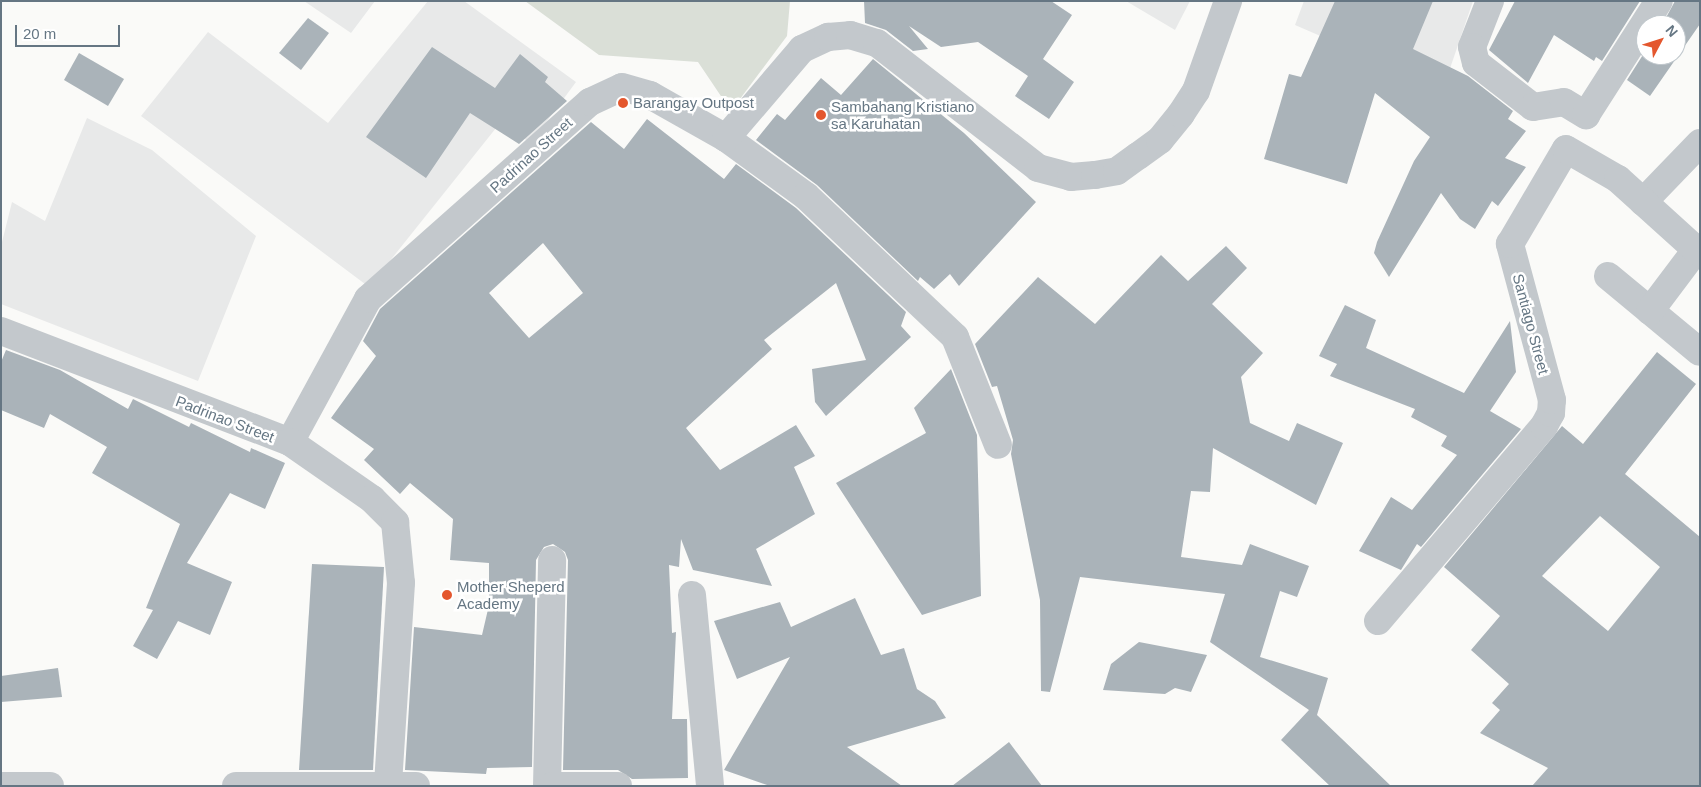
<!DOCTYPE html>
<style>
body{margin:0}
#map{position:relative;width:1701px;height:787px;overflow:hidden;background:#fafaf8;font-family:Helvetica,sans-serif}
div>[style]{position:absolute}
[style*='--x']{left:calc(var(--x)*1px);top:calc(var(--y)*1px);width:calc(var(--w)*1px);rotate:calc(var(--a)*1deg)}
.built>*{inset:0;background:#e8e9e9}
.green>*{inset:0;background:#dadfd7}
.building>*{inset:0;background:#aab3b9}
.minor>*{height:28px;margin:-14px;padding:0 14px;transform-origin:14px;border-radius:14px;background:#c3c8cc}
.dots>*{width:14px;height:14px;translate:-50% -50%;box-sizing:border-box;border:2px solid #fff;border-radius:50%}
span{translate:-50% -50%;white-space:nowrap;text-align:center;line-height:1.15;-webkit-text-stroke:5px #fff;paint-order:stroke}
.poi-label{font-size:15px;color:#657683}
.left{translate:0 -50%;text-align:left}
.street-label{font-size:15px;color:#657683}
.frame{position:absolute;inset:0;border:2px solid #657683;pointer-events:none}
.north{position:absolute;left:1636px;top:15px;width:50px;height:50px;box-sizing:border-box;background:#fff;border:1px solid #c1c8cd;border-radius:50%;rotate:50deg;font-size:14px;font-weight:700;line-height:20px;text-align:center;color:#657683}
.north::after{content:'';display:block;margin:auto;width:18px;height:22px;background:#e4572e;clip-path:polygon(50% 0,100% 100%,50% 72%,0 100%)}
.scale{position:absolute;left:15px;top:25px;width:105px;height:22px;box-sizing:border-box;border:2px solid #657683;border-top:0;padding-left:6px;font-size:15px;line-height:18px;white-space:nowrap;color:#657683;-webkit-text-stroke:4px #fff;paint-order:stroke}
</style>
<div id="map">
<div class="built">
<div style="clip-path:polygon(304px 1px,375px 1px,351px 33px)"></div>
<div style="clip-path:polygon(428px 1px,464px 1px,576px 82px,531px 143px,500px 123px,369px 287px,141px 116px,208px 32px,328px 123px)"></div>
<div style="clip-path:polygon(1126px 1px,1190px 1px,1175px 30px)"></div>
<div style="clip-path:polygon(1304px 1px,1473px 1px,1443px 89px,1295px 25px)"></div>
<div style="clip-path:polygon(87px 118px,152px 150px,256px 236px,198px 381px,1px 304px,1px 246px,12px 202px,45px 221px)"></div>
</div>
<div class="green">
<div style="clip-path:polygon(525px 1px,790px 1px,787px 36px,731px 111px,698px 62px,599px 55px)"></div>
</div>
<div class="building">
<div style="clip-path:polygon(864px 1px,1051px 1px,1072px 15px,1043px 59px,1074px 82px,1049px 119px,1015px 96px,1028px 76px,978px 42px,941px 47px,909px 26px,928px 49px,913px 51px,886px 30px,865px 23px)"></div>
<div style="clip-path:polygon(1335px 1px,1433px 1px,1413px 49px,1468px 76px,1513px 111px,1508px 119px,1526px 131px,1505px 158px,1526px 167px,1498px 206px,1492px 201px,1475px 229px,1460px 219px,1441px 193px,1389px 277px,1374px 253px,1377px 242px,1414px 161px,1430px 137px,1375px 93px,1347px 184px,1264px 159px,1289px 74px,1301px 77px)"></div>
<div style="clip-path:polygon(1515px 1px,1640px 1px,1602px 61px,1596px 57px,1594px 61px,1554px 35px,1528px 83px,1489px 50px)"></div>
<div style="clip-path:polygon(1675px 1px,1700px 1px,1700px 24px,1650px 96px,1627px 80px,1646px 50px,1646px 55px,1676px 55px,1676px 25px,1662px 25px)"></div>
<div style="clip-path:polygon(308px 18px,329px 33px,301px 70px,279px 53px)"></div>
<div style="clip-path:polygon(432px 47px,495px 88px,520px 54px,548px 77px,545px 82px,567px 101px,519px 144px,470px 113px,426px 178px,366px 137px)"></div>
<div style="clip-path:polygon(79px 53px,124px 79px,108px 106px,64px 80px)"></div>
<div style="clip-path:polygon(873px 59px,964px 133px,1036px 202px,959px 286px,950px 274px,934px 289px,920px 277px,918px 281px,817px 185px,756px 140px,777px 114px,785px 120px,821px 78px,841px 95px)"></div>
<div style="clip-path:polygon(evenodd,647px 119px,724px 179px,736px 164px,796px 208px,906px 312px,901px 326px,911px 337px,826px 416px,815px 402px,812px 369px,866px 360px,836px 283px,764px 340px,772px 349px,686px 428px,720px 470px,796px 425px,815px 456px,794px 467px,815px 514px,756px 549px,772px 586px,693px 570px,681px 539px,679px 567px,669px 565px,672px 633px,676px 632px,672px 719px,687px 719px,688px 778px,632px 779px,618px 770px,563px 770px,568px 560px,565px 552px,553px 544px,544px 547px,536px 560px,532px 767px,487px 768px,486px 774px,405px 770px,414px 627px,482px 635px,489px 605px,489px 563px,450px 560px,453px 519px,410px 483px,400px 494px,364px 460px,374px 449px,331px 418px,376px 356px,363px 341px,380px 309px,591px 122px,624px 149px,647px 119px,543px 243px,583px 293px,529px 338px,489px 293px,543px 243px)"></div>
<div style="clip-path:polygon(1226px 246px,1247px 268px,1212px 304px,1263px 353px,1241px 377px,1250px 423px,1289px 441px,1297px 423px,1343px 443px,1316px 505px,1213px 448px,1210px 492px,1191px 491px,1181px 557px,1242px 565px,1250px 544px,1309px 566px,1297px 597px,1280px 591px,1260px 657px,1328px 678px,1317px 715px,1391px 786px,1330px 786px,1281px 740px,1309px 710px,1210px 642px,1225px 594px,1080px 577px,1050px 692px,1041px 691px,1040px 600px,1011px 454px,1013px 440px,997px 386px,992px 387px,975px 344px,1038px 277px,1095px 324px,1161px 255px,1188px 281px)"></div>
<div style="clip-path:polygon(1345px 305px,1376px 320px,1366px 348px,1464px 393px,1510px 321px,1516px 372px,1490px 411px,1521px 429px,1421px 547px,1417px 544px,1401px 570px,1359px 551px,1391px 497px,1412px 510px,1457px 455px,1441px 446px,1447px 436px,1411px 417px,1415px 409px,1330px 376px,1337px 364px,1319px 356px)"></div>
<div style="clip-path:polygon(6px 350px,60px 370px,128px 409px,133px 399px,189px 427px,191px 423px,250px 452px,251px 448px,285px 463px,265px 509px,230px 493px,187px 563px,232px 582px,210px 635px,178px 621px,157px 659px,133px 646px,153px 610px,146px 608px,180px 524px,92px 473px,107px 447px,50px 414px,44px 428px,1px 410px,1px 362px)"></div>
<div style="clip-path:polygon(evenodd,1657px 352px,1696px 384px,1625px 474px,1700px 537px,1700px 786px,1532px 786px,1548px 768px,1480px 733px,1500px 710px,1492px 703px,1509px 684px,1471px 650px,1500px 616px,1444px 567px,1562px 426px,1583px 444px,1657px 352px,1600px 516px,1660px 567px,1608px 631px,1542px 576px,1600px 516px)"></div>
<div style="clip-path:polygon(951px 369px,977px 435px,981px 596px,922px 615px,836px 483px,926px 433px,914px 408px)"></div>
<div style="clip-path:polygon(312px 564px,384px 567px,373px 770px,299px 770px)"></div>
<div style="clip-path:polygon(855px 598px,881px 655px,904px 648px,917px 689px,935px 701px,946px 718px,847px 747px,902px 786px,770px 786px,724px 770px,790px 657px,737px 679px,714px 621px,780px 602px,791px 627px)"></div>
<div style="clip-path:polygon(1139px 642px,1207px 655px,1191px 692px,1175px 688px,1165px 694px,1103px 690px,1111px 664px)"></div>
<div style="clip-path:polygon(58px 668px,62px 697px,1px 702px,1px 676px)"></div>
<div style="clip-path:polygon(1009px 742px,1042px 786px,952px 786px,990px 757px)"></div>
</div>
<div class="minor">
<div style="--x:1490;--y:1;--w:49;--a:111.4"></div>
<div style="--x:1472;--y:47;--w:16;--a:76"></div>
<div style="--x:1476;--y:63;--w:72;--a:37.7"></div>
<div style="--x:1533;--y:107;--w:31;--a:-9"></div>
<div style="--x:1564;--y:102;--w:26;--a:31"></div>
<div style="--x:1586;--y:115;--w:135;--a:-57.4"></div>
<div style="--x:726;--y:138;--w:99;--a:35.9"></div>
<div style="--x:806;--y:196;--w:205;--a:43.4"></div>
<div style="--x:955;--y:337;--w:116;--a:68.3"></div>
<div style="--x:1643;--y:202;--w:82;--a:-46"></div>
<div style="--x:1608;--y:276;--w:119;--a:39.6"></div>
<div style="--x:1650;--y:311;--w:76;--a:-53"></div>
<div style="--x:1;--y:331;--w:310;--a:21"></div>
<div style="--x:290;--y:442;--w:163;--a:-61.4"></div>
<div style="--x:368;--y:299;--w:297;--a:-41.6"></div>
<div style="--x:590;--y:102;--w:35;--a:-25"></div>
<div style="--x:622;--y:87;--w:29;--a:16"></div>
<div style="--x:650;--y:95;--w:87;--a:29.5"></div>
<div style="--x:726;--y:138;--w:117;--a:-49.5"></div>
<div style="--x:802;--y:49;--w:29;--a:-25"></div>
<div style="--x:828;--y:37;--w:22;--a:-5"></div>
<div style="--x:850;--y:35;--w:28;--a:17"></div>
<div style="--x:877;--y:43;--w:204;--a:37.8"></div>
<div style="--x:1038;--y:168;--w:34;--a:15"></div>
<div style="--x:1071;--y:177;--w:24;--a:-5"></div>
<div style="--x:1095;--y:175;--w:22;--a:-10"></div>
<div style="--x:1117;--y:171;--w:26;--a:-36"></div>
<div style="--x:1138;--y:156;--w:27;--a:-36"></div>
<div style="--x:1160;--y:140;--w:33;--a:-51"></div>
<div style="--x:1181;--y:114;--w:27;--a:-57"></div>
<div style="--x:1196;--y:91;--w:96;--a:-70.4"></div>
<div style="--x:290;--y:442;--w:100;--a:34.8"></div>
<div style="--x:372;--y:499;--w:33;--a:45"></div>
<div style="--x:395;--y:522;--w:61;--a:84.4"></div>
<div style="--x:401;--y:583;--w:202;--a:93.7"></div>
<div style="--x:692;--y:595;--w:192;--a:84.6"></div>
<div style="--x:1378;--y:621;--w:256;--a:-49.6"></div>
<div style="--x:1544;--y:426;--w:15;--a:-62"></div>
<div style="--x:1551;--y:413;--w:13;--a:-86"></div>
<div style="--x:1552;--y:400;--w:162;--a:-105.1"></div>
<div style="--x:1510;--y:244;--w:110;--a:-59.5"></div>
<div style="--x:1566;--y:149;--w:60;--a:30"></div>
<div style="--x:1618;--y:179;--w:110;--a:42.1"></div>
<div style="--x:1;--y:786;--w:49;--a:0"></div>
<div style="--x:236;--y:786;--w:180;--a:0"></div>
<div style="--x:547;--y:786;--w:226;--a:-88.7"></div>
<div style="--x:553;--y:786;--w:65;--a:0"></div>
</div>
<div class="dots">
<div style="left:623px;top:103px;background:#e4572e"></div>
<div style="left:821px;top:115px;background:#e4572e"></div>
<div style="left:447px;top:595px;background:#e4572e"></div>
</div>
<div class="poi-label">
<span class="left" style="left:633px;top:103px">Barangay Outpost</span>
<span class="left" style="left:831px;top:115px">Sambahang Kristiano<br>sa Karuhatan</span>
<span class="left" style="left:457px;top:595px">Mother Sheperd<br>Academy</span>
</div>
<div class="street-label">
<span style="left:531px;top:155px;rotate:-42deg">Padrinao Street</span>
<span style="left:1531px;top:324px;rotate:75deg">Santiago Street</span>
<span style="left:225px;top:419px;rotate:21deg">Padrinao Street</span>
</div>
<div class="frame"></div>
<div class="north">N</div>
<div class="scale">20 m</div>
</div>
